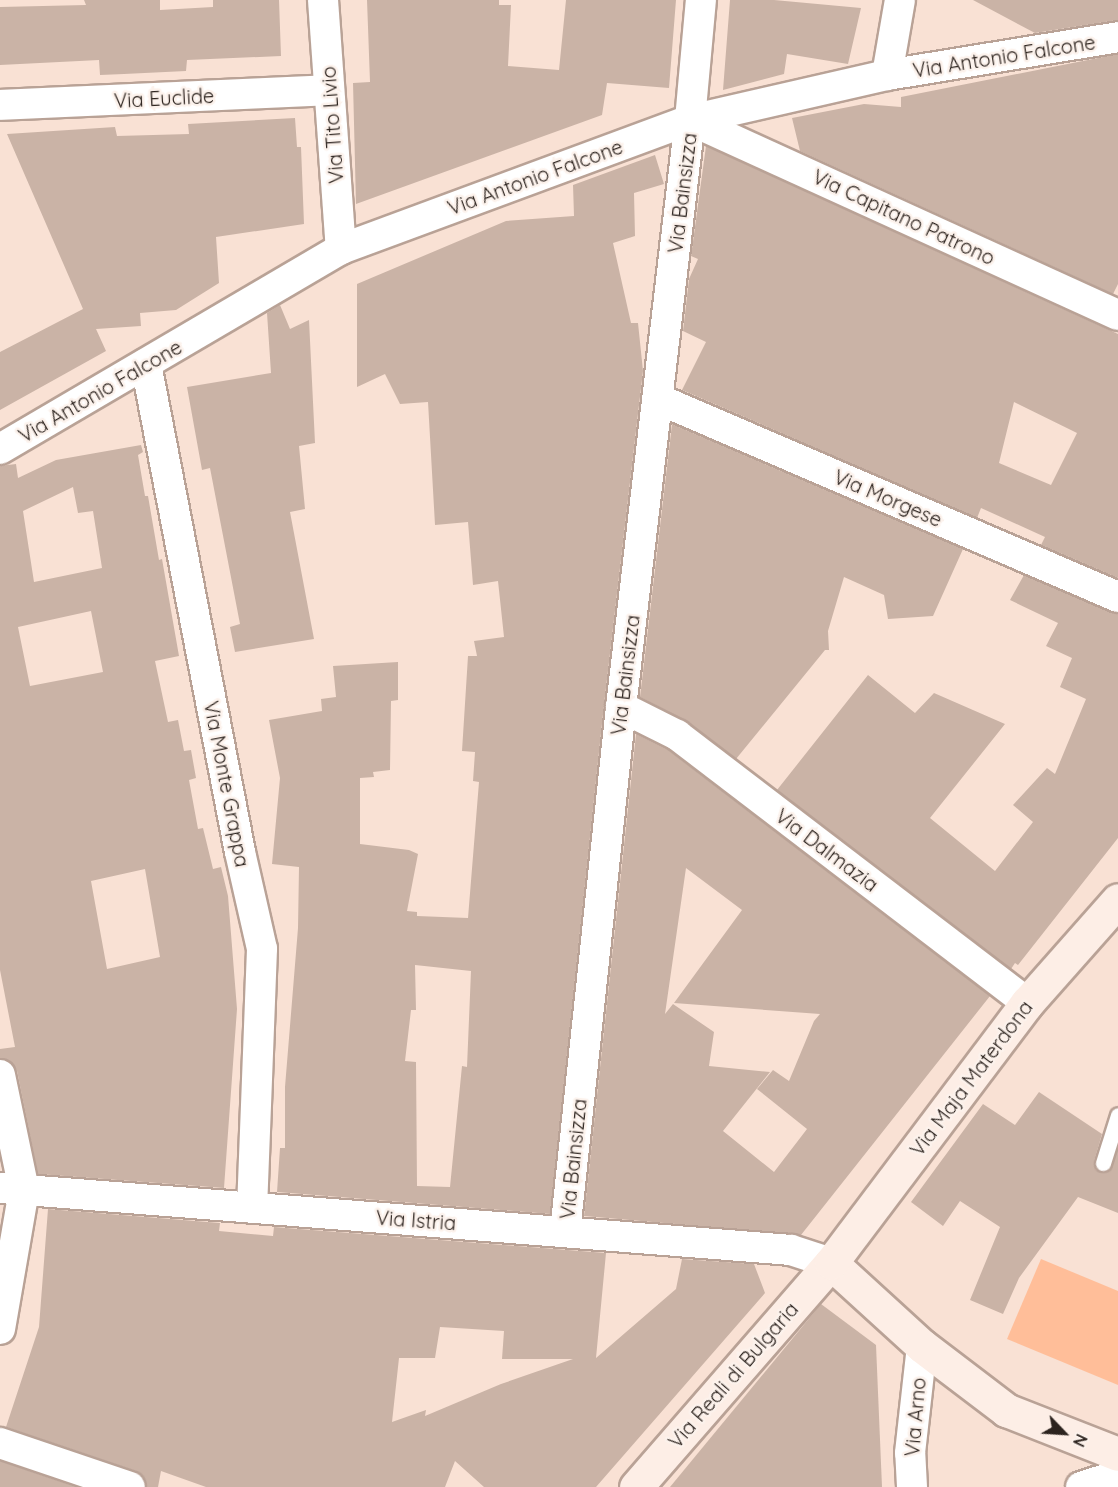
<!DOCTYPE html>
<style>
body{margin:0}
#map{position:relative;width:1118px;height:1487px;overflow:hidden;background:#f9e1d4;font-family:Quicksand,sans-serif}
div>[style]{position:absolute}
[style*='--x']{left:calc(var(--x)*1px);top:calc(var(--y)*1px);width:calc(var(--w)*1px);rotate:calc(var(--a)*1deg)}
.green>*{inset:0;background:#ffbe99}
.building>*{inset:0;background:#cab3a6}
.roads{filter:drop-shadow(2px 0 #b9a296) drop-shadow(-2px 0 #b9a296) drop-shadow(0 2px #b9a296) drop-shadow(0 -2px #b9a296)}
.lane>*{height:15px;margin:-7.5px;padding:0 7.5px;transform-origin:7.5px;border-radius:7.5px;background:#fff}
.street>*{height:30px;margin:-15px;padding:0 15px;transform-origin:15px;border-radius:15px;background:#fff}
.secondary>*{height:33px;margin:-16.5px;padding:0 16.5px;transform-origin:16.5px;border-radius:16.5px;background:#fdeee6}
span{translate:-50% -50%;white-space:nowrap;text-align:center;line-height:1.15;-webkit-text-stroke:5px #fcf2ec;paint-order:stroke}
.street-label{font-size:20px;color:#2c231e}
.north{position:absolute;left:1034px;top:1403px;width:60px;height:60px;-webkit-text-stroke:4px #fcf2ec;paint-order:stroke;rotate:115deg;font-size:16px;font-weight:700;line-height:24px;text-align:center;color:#2c231e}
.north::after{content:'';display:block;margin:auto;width:21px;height:27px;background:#2c231e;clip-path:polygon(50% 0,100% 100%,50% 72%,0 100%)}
</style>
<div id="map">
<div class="green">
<div style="clip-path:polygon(1041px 1259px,1118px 1291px,1118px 1385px,1007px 1339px)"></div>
</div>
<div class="building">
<div style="clip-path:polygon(84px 0,160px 0,160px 10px,213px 7px,213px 0,279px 0,281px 56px,187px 60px,186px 71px,124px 74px,100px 75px,99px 60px,0 65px,0 7px,86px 5px)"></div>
<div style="clip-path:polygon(367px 0,499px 0,499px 5px,511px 5px,508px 66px,559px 70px,566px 0,676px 0,669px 88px,607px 83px,602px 115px,356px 204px,353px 83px,370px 82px)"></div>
<div style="clip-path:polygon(730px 0,774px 0,861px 8px,848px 64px,787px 54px,784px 74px,723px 90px)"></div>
<div style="clip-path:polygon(973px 0,1118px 0,1118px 20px,1035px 33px)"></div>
<div style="clip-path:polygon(1118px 54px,1118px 284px,1113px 294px,800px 151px,792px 118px,864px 104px,901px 107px,901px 97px)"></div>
<div style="clip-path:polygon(295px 118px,297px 147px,301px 147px,304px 224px,216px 237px,219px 283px,176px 310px,140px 313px,141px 326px,96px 329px,106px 351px,0 410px,0 352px,83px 309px,7px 134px,115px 127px,117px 136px,189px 134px,188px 124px)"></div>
<div style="clip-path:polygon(evenodd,706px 146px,1118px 334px,1118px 578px,1041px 545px,1045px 537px,981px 508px,977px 518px,682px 390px,706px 342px,683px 331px,689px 279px,698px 259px,691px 256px,706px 146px,1014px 402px,1077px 433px,1051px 485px,999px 463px,1014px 402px)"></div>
<div style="clip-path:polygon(evenodd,655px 155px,664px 184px,634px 193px,635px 236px,613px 243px,631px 323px,638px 323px,643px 371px,604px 705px,550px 1214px,277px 1192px,280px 1148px,285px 1148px,285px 1087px,298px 928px,299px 867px,272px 864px,280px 778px,269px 720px,322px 711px,321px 699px,336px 697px,333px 666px,398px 662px,398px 700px,391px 701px,390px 770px,373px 772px,374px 777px,360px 778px,360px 844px,409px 850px,418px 854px,407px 911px,417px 912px,417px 916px,468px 918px,479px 782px,473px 781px,475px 752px,462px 751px,468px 656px,477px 656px,474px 641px,504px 637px,498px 581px,473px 585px,468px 522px,435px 525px,428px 402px,400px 404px,385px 374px,357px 387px,357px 284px,506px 221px,574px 216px,573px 185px,655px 155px,415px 965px,471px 971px,467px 1067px,462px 1066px,450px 1187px,417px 1186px,416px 1062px,405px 1061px,411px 1010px,416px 1010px,415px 965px)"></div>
<div style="clip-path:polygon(280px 305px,290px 329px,309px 320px,315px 443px,299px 446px,305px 509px,290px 512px,314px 639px,235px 652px,230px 627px,240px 624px,210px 468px,202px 470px,187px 387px,271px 373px,267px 313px)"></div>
<div style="clip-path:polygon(672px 424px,963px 549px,933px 616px,888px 619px,884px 595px,844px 577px,828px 631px,829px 650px,825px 650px,736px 759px,687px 721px,640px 697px)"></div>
<div style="clip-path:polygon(evenodd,141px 445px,143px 452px,138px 455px,145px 496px,148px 496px,159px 560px,162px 559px,179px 656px,155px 661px,168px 722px,178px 720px,184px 751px,191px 750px,196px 778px,189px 780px,198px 829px,203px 828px,213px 869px,221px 867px,228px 896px,237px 1009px,224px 1188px,38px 1174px,17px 1071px,12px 1063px,0 1058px,0 1049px,15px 1047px,0 970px,0 466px,16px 464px,18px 478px,56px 460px,141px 445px,73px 487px,78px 513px,93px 511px,102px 568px,34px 582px,23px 511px,73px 487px,141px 445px,91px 611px,103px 672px,30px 686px,18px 627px,91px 611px,141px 445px,145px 869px,160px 957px,107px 969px,91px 881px,145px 869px)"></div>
<div style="clip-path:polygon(1024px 575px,1118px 614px,1118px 838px,1018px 965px,1015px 963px,1011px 969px,777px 790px,868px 675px,915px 713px,934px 693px,1005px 724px,930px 818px,995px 871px,1033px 822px,1013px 805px,1047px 768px,1055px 774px,1086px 699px,1060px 687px,1072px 658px,1046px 646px,1058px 623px,1010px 600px)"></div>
<div style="clip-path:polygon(evenodd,636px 734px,668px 750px,990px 996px,801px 1235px,584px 1216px,636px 734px,686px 868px,742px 910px,674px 1003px,820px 1014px,814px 1021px,789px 1081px,773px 1070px,757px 1089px,807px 1129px,774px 1172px,723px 1131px,770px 1072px,709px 1066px,714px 1032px,673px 1004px,665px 1014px,686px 868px)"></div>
<div style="clip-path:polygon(1039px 1092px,1102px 1134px,1094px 1161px,1096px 1170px,1105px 1173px,1110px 1170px,1118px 1148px,1118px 1213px,1078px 1197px,1019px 1278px,1003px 1314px,970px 1300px,1000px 1227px,960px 1201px,943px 1226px,911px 1202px,983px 1104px,1015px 1125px)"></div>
<div style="clip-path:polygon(evenodd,48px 1209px,220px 1223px,219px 1231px,273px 1236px,274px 1227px,606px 1253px,596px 1358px,676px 1289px,682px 1259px,754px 1264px,765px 1293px,596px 1487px,484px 1487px,455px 1461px,445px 1487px,206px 1487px,161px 1471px,158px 1487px,147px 1487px,143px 1476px,136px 1471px,6px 1427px,39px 1327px,48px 1209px,440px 1327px,504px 1331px,502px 1359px,573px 1359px,501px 1384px,425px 1416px,426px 1410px,392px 1422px,399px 1358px,435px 1358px,440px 1327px)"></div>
<div style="clip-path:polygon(821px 1304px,876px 1345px,882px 1487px,670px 1487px)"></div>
<div style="clip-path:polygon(0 1461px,76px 1487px,0 1487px)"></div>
</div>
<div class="roads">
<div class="lane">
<div style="--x:1103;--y:1163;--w:50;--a:-72.6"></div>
</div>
<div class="street">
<div style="--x:323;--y:0;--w:250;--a:85.9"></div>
<div style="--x:887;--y:75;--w:76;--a:-80.2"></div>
<div style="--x:0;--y:105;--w:329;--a:-2.6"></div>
<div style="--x:690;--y:120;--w:470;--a:24.5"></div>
<div style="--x:146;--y:364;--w:497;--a:79.1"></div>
<div style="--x:240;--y:852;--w:99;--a:77.2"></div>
<div style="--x:262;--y:949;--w:259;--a:92.2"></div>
<div style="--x:658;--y:399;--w:501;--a:23.29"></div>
<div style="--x:0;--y:449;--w:395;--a:-30.4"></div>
<div style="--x:341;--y:249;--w:372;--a:-20.3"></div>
<div style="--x:690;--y:120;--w:202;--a:-12.9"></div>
<div style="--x:887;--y:75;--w:234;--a:-9.3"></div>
<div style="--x:621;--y:707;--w:63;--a:26.6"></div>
<div style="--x:677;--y:735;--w:441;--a:37.4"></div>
<div style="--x:0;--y:1075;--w:117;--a:78.2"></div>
<div style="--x:24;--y:1190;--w:141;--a:99.8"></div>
<div style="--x:0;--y:1188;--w:793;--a:4.48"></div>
<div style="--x:791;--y:1250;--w:42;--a:18"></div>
<div style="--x:565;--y:1232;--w:528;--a:-83.91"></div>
<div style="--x:621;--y:707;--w:591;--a:-83.3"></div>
<div style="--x:690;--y:120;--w:121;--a:-84.8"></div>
<div style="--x:0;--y:1443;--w:137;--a:18.7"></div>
<div style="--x:912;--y:1487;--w:34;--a:-93"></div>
<div style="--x:910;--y:1453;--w:108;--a:-83.6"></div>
<div style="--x:1081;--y:1487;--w:39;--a:-18"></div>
</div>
<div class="secondary">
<div style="--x:831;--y:1263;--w:123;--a:42.4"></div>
<div style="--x:922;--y:1346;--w:106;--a:37.3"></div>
<div style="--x:1006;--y:1410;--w:120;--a:21.4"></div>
<div style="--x:636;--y:1487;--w:297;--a:-49"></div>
<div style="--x:831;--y:1263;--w:326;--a:-53"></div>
<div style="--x:1027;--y:1003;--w:137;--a:-48.5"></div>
</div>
</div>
<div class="street-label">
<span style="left:1004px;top:56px;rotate:-9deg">Via Antonio Falcone</span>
<span style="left:164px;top:98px;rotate:-3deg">Via Euclide</span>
<span style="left:332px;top:125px;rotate:-94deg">Via Tito Livio</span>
<span style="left:535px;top:177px;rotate:-20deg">Via Antonio Falcone</span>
<span style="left:682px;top:193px;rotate:-83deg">Via Bainsizza</span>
<span style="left:904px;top:217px;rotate:25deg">Via Capitano Patrono</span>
<span style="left:100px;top:391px;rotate:-30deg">Via Antonio Falcone</span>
<span style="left:888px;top:498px;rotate:23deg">Via Morgese</span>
<span style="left:625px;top:675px;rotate:-83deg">Via Bainsizza</span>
<span style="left:227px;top:784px;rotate:79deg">Via Monte Grappa</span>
<span style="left:827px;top:850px;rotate:37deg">Via Dalmazia</span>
<span style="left:971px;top:1078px;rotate:-53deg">Via Maja Materdona</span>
<span style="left:573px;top:1159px;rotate:-84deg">Via Bainsizza</span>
<span style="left:416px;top:1220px;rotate:4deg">Via Istria</span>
<span style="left:733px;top:1375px;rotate:-49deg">Via Reali di Bulgaria</span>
<span style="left:915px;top:1417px;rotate:-85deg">Via Arno</span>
</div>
<div class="north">N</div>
</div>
